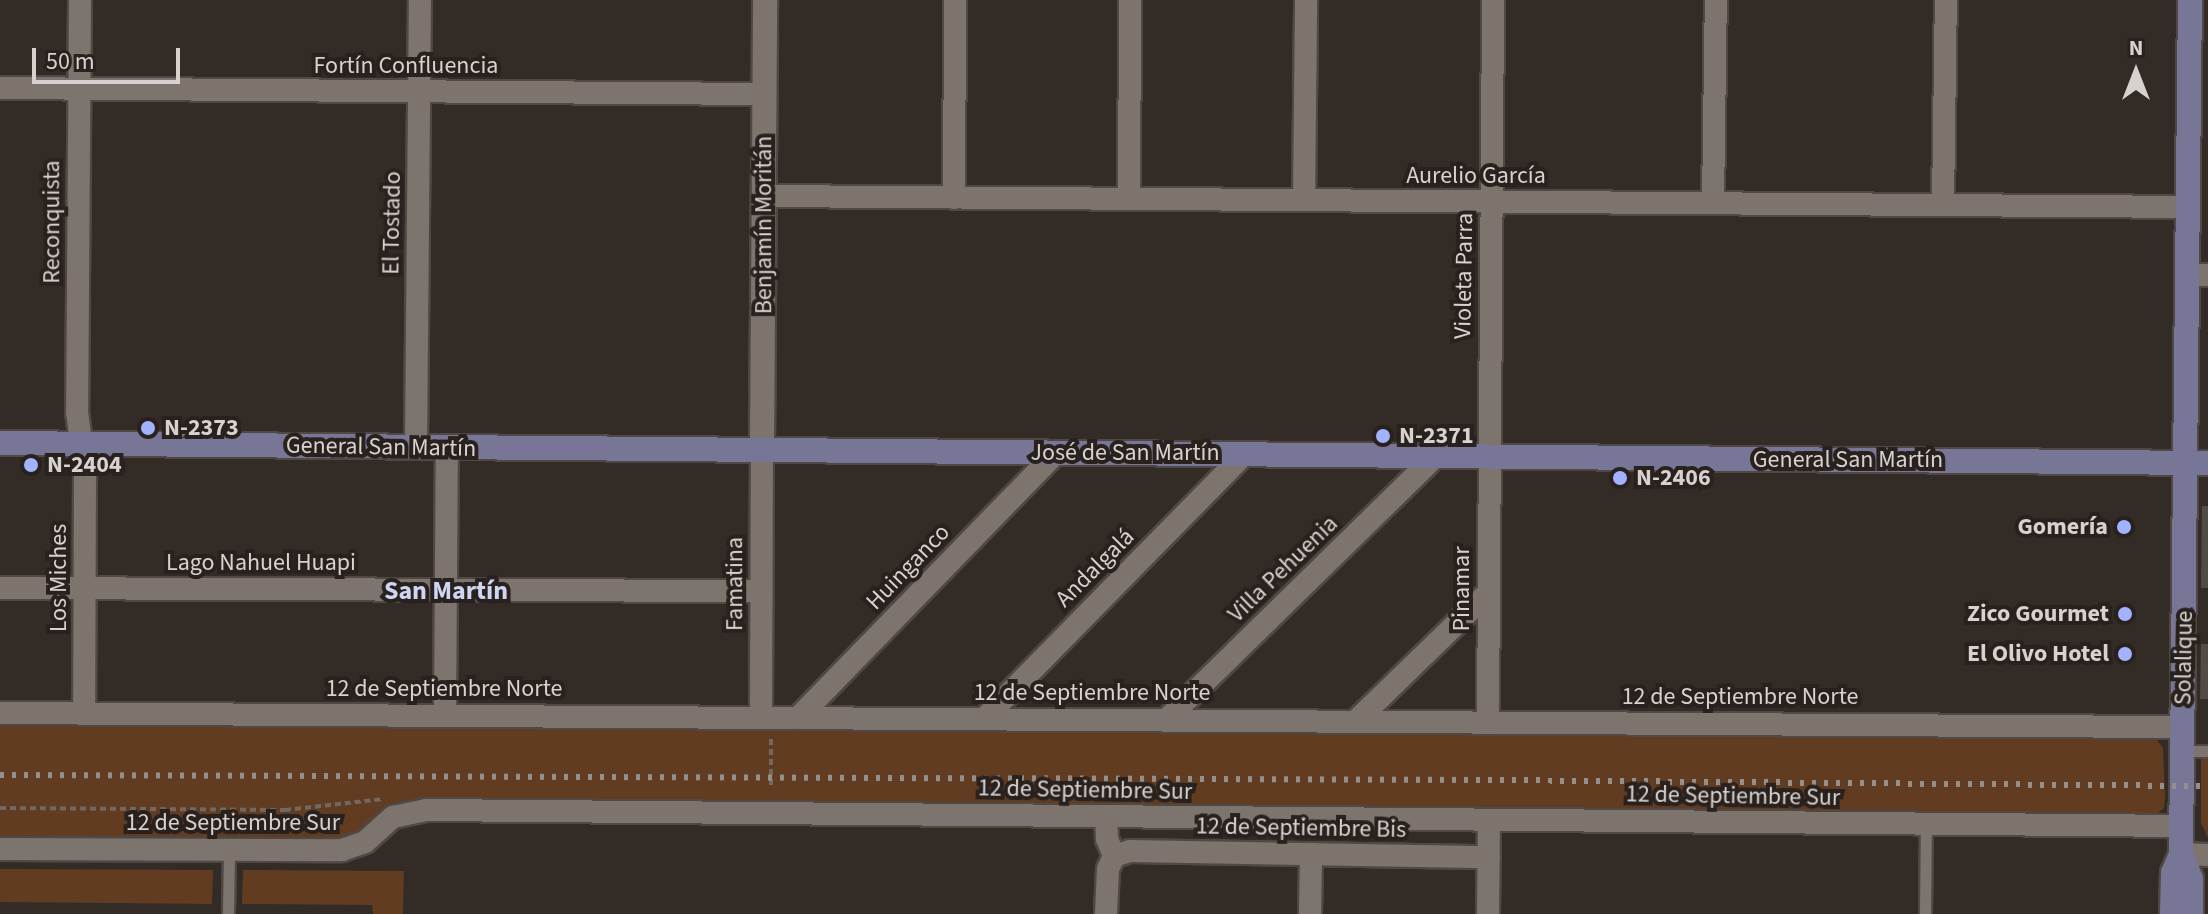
<!DOCTYPE html>
<meta charset="utf-8">
<style>
body{margin:0}
#map{position:relative;width:2208px;height:914px;overflow:hidden;background:#332b26;font-family:"Source Sans 3",sans-serif}
div>[style]{position:absolute}
[style*='--x']{left:calc(var(--x)*1px);top:calc(var(--y)*1px);width:calc(var(--w)*1px);rotate:calc(var(--a)*1deg)}
.green>*{inset:0;background:#623c21}
.building>*{inset:0;background:#524a45}
.path>*{height:4px;margin-top:-2px;transform-origin:0;background:repeating-linear-gradient(90deg,#6f6863 0 6px,transparent 0 10px)}
.roads{filter:drop-shadow(2px 0 #4f4845) drop-shadow(-2px 0 #4f4845) drop-shadow(0 2px #4f4845) drop-shadow(0 -2px #4f4845)}
.service>*{height:11px;margin:-5.5px;padding:0 5.5px;transform-origin:5.5px;border-radius:5.5px;background:#7d746e}
.minor>*{height:22px;margin:-11px;padding:0 11px;transform-origin:11px;border-radius:11px;background:#7d746e}
.tertiary>*{height:24px;margin:-12px;padding:0 12px;transform-origin:12px;border-radius:12px;background:#7d746e}
.secondary>*{height:24px;margin:-12px;padding:0 12px;transform-origin:12px;border-radius:12px;background:#787696}
.rail>*{height:6px;margin-top:-3px;transform-origin:0;background:repeating-linear-gradient(90deg,#958f8b 0 4px,transparent 0 12px)}
.dots>*{width:22px;height:22px;translate:-50% -50%;box-sizing:border-box;border:4px solid #29211d;border-radius:50%}
span{translate:-50% -50%;white-space:nowrap;text-align:center;line-height:1.15;-webkit-text-stroke:8px #29211d;paint-order:stroke}
.street-label{font-size:24px;color:#d7d2cf}
.poi-label{font-size:24px;color:#d7d2cf;font-weight:700}
.left{translate:0 -50%;text-align:left}
.right{translate:-100% -50%;text-align:right}
.neighbourhood-label{font-size:26px;color:#cfd6f3;font-weight:700}
.north{position:absolute;left:2096px;top:32px;width:80px;height:80px;-webkit-text-stroke:6px #29211d;paint-order:stroke;rotate:0deg;font-size:22px;font-weight:700;line-height:32px;text-align:center;color:#d7d2cf}
.north::after{content:'';display:block;margin:auto;width:28px;height:36px;background:#d7d2cf;clip-path:polygon(50% 0,100% 100%,50% 72%,0 100%)}
.scale{position:absolute;left:32px;top:48px;width:148px;height:36px;box-sizing:border-box;border:4px solid #d7d2cf;border-top:0;padding-left:10px;font-size:24px;line-height:28px;white-space:nowrap;color:#d7d2cf;-webkit-text-stroke:6px #29211d;paint-order:stroke}
</style>
<div id="map">
<div class="green">
<div style="clip-path:polygon(0 725px,2145px 738px,2156px 739px,2163px 748px,2165px 796px,2164px 808px,2156px 815px,385px 814px,347px 839px,0 840px)"></div>
<div style="clip-path:polygon(2201px 755px,2208px 755px,2208px 838px,2201px 823px)"></div>
<div style="clip-path:polygon(0 869px,213px 870px,212px 904px,0 902px)"></div>
<div style="clip-path:polygon(243px 870px,404px 871px,403px 914px,373px 914px,372px 905px,242px 904px)"></div>
</div>
<div class="building">
<div style="clip-path:polygon(2202px 506px,2208px 506px,2208px 588px,2201px 588px)"></div>
<div style="clip-path:polygon(2201px 644px,2208px 644px,2208px 699px,2200px 699px)"></div>
</div>
<div class="path">
<div style="--x:771;--y:739;--w:50;--a:90"></div>
<div style="--x:0;--y:808;--w:285;--a:0.4"></div>
<div style="--x:285;--y:810;--w:99;--a:-6.4"></div>
</div>
<div class="roads">
<div class="service">
<div style="--x:2183;--y:751;--w:25;--a:0"></div>
<div style="--x:228;--y:914;--w:63;--a:-89.1"></div>
<div style="--x:1925;--y:914;--w:90;--a:-89.4"></div>
</div>
<div class="minor">
<div style="--x:80;--y:0;--w:412;--a:90.4"></div>
<div style="--x:77;--y:412;--w:60;--a:82.3"></div>
<div style="--x:85;--y:471;--w:242;--a:90.2"></div>
<div style="--x:0;--y:88;--w:764;--a:0.45"></div>
<div style="--x:764;--y:196;--w:1424;--a:0.44"></div>
<div style="--x:954;--y:198;--w:198;--a:-89.7"></div>
<div style="--x:1129;--y:199;--w:199;--a:-89.7"></div>
<div style="--x:1304;--y:200;--w:200;--a:-89.4"></div>
<div style="--x:1713;--y:203;--w:203;--a:-89.2"></div>
<div style="--x:1943;--y:205;--w:205;--a:-89.2"></div>
<div style="--x:2188;--y:275;--w:20;--a:0"></div>
<div style="--x:416;--y:447;--w:447;--a:-89.5"></div>
<div style="--x:0;--y:588;--w:761;--a:0.23"></div>
<div style="--x:0;--y:713;--w:2183;--a:0.37"></div>
<div style="--x:445;--y:715;--w:268;--a:-89.6"></div>
<div style="--x:761;--y:717;--w:267;--a:-89.8"></div>
<div style="--x:798;--y:718;--w:370;--a:-45.8"></div>
<div style="--x:984;--y:719;--w:371;--a:-45.5"></div>
<div style="--x:1166;--y:720;--w:378;--a:-44.4"></div>
<div style="--x:1356;--y:721;--w:184;--a:-44.1"></div>
<div style="--x:1488;--y:721;--w:721;--a:-89.6"></div>
<div style="--x:0;--y:849;--w:342;--a:0.2"></div>
<div style="--x:342;--y:850;--w:24;--a:-19"></div>
<div style="--x:365;--y:842;--w:38;--a:-42"></div>
<div style="--x:393;--y:817;--w:34;--a:-12"></div>
<div style="--x:426;--y:810;--w:1756;--a:0.52"></div>
<div style="--x:2181;--y:854;--w:27;--a:2"></div>
<div style="--x:1114;--y:856;--w:17;--a:-17"></div>
<div style="--x:1130;--y:851;--w:359;--a:1"></div>
<div style="--x:1106;--y:914;--w:45;--a:-87.5"></div>
<div style="--x:1108;--y:869;--w:14;--a:-65"></div>
<div style="--x:1114;--y:856;--w:18;--a:-112"></div>
<div style="--x:1107;--y:839;--w:23;--a:-92"></div>
<div style="--x:1310;--y:914;--w:60;--a:-89"></div>
<div style="--x:1488;--y:914;--w:94;--a:-89.4"></div>
</div>
<div class="tertiary">
<div style="--x:762;--y:450;--w:450;--a:-89.6"></div>
</div>
<div class="secondary">
<div style="--x:0;--y:443;--w:2208;--a:0.52"></div>
<div style="--x:2181;--y:854;--w:27;--a:68"></div>
<div style="--x:2191;--y:879;--w:35;--a:90"></div>
<div style="--x:2172;--y:914;--w:41;--a:-88.6"></div>
<div style="--x:2173;--y:873;--w:21;--a:-67"></div>
<div style="--x:2181;--y:854;--w:854;--a:-89.4"></div>
</div>
</div>
<div class="rail">
<div style="--x:0;--y:775;--w:1488;--a:0.19"></div>
<div style="--x:1488;--y:780;--w:720;--a:0.48"></div>
</div>
<div class="dots">
<div style="left:148px;top:428px;background:#a3b2fd"></div>
<div style="left:1383px;top:436px;background:#a3b2fd"></div>
<div style="left:31px;top:465px;background:#a3b2fd"></div>
<div style="left:1620px;top:478px;background:#a3b2fd"></div>
<div style="left:2124px;top:527px;background:#a3b2fd"></div>
<div style="left:2125px;top:614px;background:#a3b2fd"></div>
<div style="left:2125px;top:654px;background:#a3b2fd"></div>
</div>
<div class="street-label">
<span style="left:406px;top:66px">Fortín Confluencia</span>
<span style="left:1476px;top:176px">Aurelio García</span>
<span style="left:52px;top:222px;rotate:-90deg">Reconquista</span>
<span style="left:392px;top:223px;rotate:-89deg">El Tostado</span>
<span style="left:764px;top:225px;rotate:-90deg">Benjamín Moritán</span>
<span style="left:1464px;top:276px;rotate:-89deg">Violeta Parra</span>
<span style="left:381px;top:447px;rotate:1deg">General San Martín</span>
<span style="left:1125px;top:453px">José de San Martín</span>
<span style="left:1848px;top:460px">General San Martín</span>
<span style="left:261px;top:563px">Lago Nahuel Huapi</span>
<span style="left:908px;top:567px;rotate:-46deg">Huinganco</span>
<span style="left:1095px;top:568px;rotate:-45deg">Andalgalá</span>
<span style="left:1283px;top:569px;rotate:-44deg">Villa Pehuenia</span>
<span style="left:59px;top:578px;rotate:-90deg">Los Miches</span>
<span style="left:735px;top:584px;rotate:-90deg">Famatina</span>
<span style="left:1462px;top:589px;rotate:-90deg">Pinamar</span>
<span style="left:2184px;top:658px;rotate:-89deg">Solalique</span>
<span style="left:444px;top:689px">12 de Septiembre Norte</span>
<span style="left:1092px;top:693px">12 de Septiembre Norte</span>
<span style="left:1740px;top:697px">12 de Septiembre Norte</span>
<span style="left:1085px;top:790px;rotate:1deg">12 de Septiembre Sur</span>
<span style="left:1733px;top:796px;rotate:1deg">12 de Septiembre Sur</span>
<span style="left:233px;top:823px">12 de Septiembre Sur</span>
<span style="left:1301px;top:828px;rotate:1deg">12 de Septiembre Bis</span>
</div>
<div class="poi-label">
<span class="left" style="left:164px;top:428px">N-2373</span>
<span class="left" style="left:1399px;top:436px">N-2371</span>
<span class="left" style="left:47px;top:465px">N-2404</span>
<span class="left" style="left:1636px;top:478px">N-2406</span>
<span class="right" style="left:2108px;top:527px">Gomería</span>
<span class="right" style="left:2109px;top:614px">Zico Gourmet</span>
<span class="right" style="left:2109px;top:654px">El Olivo Hotel</span>
</div>
<div class="neighbourhood-label">
<span style="left:446px;top:591px">San Martín</span>
</div>
<div class="north">N</div>
<div class="scale">50 m</div>
</div>
